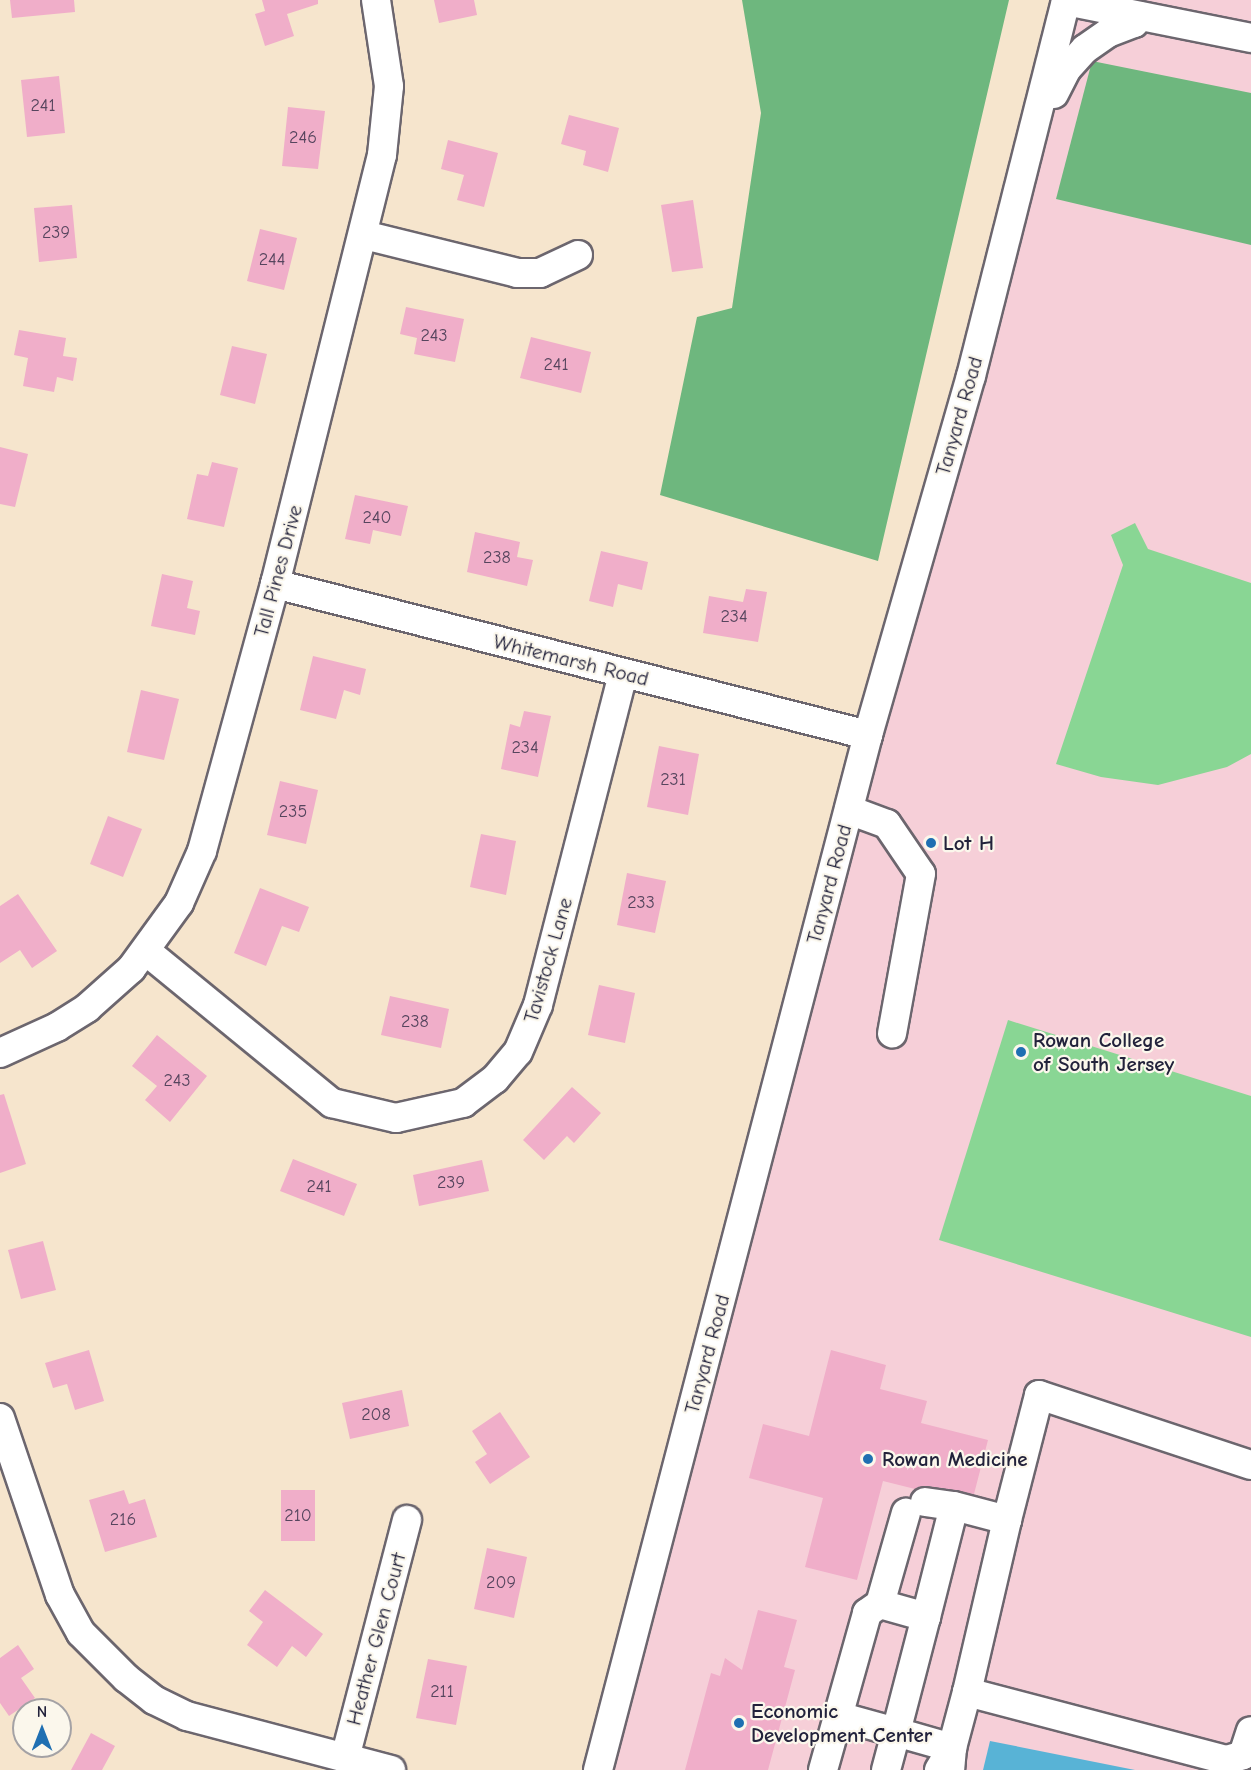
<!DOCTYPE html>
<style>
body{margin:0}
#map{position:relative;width:1251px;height:1770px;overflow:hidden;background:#f6e5cd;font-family:"Comic Neue",sans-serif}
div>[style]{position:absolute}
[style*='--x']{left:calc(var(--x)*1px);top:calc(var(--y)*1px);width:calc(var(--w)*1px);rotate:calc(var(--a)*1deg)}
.built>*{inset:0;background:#f6cfd8}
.green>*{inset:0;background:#89d694}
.forest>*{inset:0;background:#6eb77e}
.water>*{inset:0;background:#58b3d6}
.building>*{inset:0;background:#f0aec9}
.roads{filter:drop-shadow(2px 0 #6c666e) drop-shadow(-2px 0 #6c666e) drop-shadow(0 2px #6c666e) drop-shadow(0 -2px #6c666e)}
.minor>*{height:28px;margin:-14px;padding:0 14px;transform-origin:14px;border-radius:14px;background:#fff}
.dots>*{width:16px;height:16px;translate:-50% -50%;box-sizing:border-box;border:3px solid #fbf7ec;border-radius:50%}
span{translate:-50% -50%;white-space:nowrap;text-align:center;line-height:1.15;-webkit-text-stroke:4.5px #fbf7ec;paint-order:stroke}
.number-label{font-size:18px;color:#56455e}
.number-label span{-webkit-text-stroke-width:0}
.street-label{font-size:21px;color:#22223b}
.poi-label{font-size:21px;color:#22223b;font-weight:700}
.left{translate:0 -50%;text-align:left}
.north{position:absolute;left:12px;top:1698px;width:60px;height:60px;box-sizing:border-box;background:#fbf7ec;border:2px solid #a4a2a5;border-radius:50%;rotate:0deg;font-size:16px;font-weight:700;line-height:24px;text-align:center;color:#22223b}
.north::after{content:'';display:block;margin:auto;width:21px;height:27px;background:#1f6fb2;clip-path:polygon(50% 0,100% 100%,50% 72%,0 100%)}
</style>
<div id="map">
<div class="built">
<div style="clip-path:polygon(1066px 0,1251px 0,1251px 1770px,602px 1770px)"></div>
</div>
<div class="green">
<div style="clip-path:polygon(1135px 523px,1148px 549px,1251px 583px,1251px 754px,1227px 767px,1158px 785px,1101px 777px,1056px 764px,1123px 565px,1111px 535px)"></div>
<div style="clip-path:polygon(1008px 1020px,1251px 1096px,1251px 1337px,939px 1240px)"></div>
</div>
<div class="forest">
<div style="clip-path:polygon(742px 0,1009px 0,878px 561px,660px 495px,697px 317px,732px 308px,761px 113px)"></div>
<div style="clip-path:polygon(1092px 61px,1251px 93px,1251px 245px,1056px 199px)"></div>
</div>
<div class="water">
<div style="clip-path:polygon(990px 1741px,1135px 1770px,983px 1770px)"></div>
</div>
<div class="building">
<div style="clip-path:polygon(10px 0,74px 0,75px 12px,12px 18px)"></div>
<div style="clip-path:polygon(262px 0,318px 0,318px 4px,287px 14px,294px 36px,265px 46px,255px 14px,265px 11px)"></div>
<div style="clip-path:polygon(434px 0,474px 0,477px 15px,439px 23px)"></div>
<div style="clip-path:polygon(59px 76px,65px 133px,27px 137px,21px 80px)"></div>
<div style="clip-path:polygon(288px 107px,325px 111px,318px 169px,282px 166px)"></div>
<div style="clip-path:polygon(569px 115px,619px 128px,608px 172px,583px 165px,586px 151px,561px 144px)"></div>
<div style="clip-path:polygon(448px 140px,498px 153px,484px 207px,457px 200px,464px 175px,441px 169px)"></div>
<div style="clip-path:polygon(693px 200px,703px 268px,672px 272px,661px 205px)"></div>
<div style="clip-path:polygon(72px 205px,77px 258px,39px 262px,34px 208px)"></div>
<div style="clip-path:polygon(260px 229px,297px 238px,284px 290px,247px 281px)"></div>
<div style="clip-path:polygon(406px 307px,464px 319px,455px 362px,414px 354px,417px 338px,400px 334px)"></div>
<div style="clip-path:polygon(19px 330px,66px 338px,63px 356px,77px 358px,73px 381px,57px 377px,54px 392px,23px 386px,28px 358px,14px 355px)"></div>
<div style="clip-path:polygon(531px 337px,591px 352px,581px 393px,520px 378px)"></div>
<div style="clip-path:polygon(232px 346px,267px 354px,255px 404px,220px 395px)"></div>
<div style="clip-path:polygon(0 447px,28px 454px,15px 507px,0 504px)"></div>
<div style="clip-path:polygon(212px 462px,238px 468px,224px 527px,187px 519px,197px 474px,208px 476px)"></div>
<div style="clip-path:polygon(355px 495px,408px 506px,401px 536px,373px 530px,370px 544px,345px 539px)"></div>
<div style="clip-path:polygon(475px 532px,520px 542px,517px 557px,533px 560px,527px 586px,467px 572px)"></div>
<div style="clip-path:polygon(601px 551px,648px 562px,642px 590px,618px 584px,613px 607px,589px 601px)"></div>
<div style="clip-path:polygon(162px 574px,193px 581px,187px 608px,200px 611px,195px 635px,151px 626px)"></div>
<div style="clip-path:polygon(746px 589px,767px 592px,758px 642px,703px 633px,709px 596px,743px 602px)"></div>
<div style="clip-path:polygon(313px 656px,366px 669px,360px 695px,344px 690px,336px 719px,300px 710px)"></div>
<div style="clip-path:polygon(141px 690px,179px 699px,164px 760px,127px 752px)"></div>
<div style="clip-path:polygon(524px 711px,551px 716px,538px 777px,501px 769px,510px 724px,520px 727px)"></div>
<div style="clip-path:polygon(659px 746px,699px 754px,688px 815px,647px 807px)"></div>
<div style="clip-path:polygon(280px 781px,318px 790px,306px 844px,267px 835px)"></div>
<div style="clip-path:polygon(108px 816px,142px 829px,123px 877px,90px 864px)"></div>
<div style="clip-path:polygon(481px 834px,516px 841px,506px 895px,470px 887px)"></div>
<div style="clip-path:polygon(627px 873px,666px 881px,655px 933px,617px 925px)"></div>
<div style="clip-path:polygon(260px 888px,309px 907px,299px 932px,282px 926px,266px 966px,234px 953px)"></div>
<div style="clip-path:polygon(18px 894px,57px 951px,32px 968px,20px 950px,0 963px,0 906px)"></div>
<div style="clip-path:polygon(599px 985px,635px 993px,625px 1043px,588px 1035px)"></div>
<div style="clip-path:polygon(390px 996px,449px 1009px,441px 1048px,381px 1035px)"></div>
<div style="clip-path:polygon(157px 1035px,207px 1076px,170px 1122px,145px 1100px,157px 1086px,132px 1066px)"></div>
<div style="clip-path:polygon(572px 1087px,601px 1113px,574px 1143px,567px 1136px,544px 1160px,523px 1140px)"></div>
<div style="clip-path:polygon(4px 1094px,26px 1164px,0 1173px,0 1095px)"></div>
<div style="clip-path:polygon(293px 1159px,357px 1184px,344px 1216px,280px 1191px)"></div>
<div style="clip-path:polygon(482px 1160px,489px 1191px,419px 1206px,413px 1175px)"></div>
<div style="clip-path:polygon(43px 1241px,56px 1290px,21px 1299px,8px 1250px)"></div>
<div style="clip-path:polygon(89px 1350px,104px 1401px,75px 1410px,67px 1384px,53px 1388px,45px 1363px)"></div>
<div style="clip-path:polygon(831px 1350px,886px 1365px,880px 1389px,927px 1401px,921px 1423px,988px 1440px,974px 1494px,927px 1486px,915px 1489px,883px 1481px,857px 1580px,805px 1567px,823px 1498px,749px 1478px,763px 1424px,809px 1436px)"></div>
<div style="clip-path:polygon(402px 1390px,409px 1426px,350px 1439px,342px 1403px)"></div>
<div style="clip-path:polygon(500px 1412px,530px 1457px,490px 1484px,475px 1462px,487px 1454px,472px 1431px)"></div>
<div style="clip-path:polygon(124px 1490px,129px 1504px,145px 1499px,157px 1537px,105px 1552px,89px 1500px)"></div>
<div style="clip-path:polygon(281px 1490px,315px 1490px,315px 1541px,281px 1541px)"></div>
<div style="clip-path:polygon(487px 1548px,527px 1557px,514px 1618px,474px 1609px)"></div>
<div style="clip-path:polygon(265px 1590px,323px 1634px,306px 1657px,292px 1646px,277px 1667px,247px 1645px,263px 1622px,249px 1611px)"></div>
<div style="clip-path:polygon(758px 1610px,797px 1620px,784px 1667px,795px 1670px,768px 1770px,685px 1770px,711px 1673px,720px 1676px,725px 1658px,742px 1670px)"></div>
<div style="clip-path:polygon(18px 1645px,34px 1669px,21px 1678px,35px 1698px,9px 1716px,0 1703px,0 1658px)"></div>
<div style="clip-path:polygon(428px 1659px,467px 1666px,456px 1725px,416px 1718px)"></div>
<div style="clip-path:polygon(91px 1733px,115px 1746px,102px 1770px,71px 1770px)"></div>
</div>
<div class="roads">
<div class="minor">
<div style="--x:1066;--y:1;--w:189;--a:11.3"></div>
<div style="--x:1054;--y:94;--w:27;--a:-63"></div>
<div style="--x:1066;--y:70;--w:28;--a:-48"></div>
<div style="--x:1085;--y:49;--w:28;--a:-35"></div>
<div style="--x:1108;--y:33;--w:28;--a:-21"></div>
<div style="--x:1134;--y:23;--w:9;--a:-49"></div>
<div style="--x:364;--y:235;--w:158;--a:13.9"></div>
<div style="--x:517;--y:273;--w:23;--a:0"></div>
<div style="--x:540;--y:273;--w:42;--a:-25.3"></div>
<div style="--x:275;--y:584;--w:612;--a:14.29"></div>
<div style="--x:849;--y:810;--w:40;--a:20.2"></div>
<div style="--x:887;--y:824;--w:60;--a:55.8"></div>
<div style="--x:921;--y:874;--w:162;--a:100.3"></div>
<div style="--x:146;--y:951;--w:240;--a:39.3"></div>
<div style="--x:332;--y:1103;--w:66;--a:13.2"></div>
<div style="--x:396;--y:1118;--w:69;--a:-12.6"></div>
<div style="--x:463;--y:1103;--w:40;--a:-37"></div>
<div style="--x:495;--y:1079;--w:35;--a:-50"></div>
<div style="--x:518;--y:1052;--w:51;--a:-66.9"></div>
<div style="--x:538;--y:1005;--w:342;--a:-75.6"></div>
<div style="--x:0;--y:1053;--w:63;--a:-24.5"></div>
<div style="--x:57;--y:1027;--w:36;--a:-32"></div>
<div style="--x:87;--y:1008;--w:59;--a:-41.6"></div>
<div style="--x:131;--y:969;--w:82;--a:-54"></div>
<div style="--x:179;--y:903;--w:57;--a:-66.1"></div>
<div style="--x:202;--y:851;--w:277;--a:-74.7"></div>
<div style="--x:275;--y:584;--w:442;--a:-76"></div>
<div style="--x:382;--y:155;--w:69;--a:-84.2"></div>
<div style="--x:389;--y:86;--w:87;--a:-98.6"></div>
<div style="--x:0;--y:1418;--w:187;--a:71.3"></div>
<div style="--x:60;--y:1595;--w:43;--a:61.1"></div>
<div style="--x:81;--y:1633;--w:64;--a:45"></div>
<div style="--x:126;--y:1678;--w:36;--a:38"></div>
<div style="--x:154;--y:1700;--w:37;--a:26"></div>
<div style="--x:187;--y:1716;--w:211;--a:14.8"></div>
<div style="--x:925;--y:1502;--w:29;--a:8"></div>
<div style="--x:880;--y:1604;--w:95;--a:-74.1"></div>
<div style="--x:967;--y:1692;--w:177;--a:-76.9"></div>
<div style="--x:838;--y:1716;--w:60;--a:15.4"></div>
<div style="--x:896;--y:1732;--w:119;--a:-75.4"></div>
<div style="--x:345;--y:1758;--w:246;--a:-75.4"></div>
<div style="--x:598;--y:1770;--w:1070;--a:-75.38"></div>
<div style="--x:868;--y:735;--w:373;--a:-74"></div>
<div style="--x:971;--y:376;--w:388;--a:-75.8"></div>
<div style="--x:823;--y:1770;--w:163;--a:-74.3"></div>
<div style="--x:867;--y:1613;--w:16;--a:-35"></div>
<div style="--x:880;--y:1604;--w:48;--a:15.8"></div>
<div style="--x:926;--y:1617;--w:114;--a:-75.8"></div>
<div style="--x:954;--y:1506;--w:55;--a:14.8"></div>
<div style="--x:1007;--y:1520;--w:129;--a:-75.6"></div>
<div style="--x:1039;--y:1395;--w:223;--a:18.3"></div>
<div style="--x:886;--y:1770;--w:39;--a:-75"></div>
<div style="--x:896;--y:1732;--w:58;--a:15.9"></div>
<div style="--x:952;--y:1748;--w:58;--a:-75"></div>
<div style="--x:967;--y:1692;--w:269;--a:14.7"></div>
<div style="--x:1227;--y:1760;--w:17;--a:-17"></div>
<div style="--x:1243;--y:1755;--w:25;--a:-72"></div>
<div style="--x:939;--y:1770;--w:26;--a:-59"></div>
<div style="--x:952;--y:1748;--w:22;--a:95"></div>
</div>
</div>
<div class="dots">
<div style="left:931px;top:843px;background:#1f6fb2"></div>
<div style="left:1021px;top:1052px;background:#1f6fb2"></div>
<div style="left:868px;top:1459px;background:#1f6fb2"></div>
<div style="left:739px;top:1723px;background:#1f6fb2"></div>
</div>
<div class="number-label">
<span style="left:43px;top:106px">241</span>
<span style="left:303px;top:138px">246</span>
<span style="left:56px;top:233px">239</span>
<span style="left:272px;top:260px">244</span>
<span style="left:434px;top:336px">243</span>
<span style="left:556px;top:365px">241</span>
<span style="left:377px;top:518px">240</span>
<span style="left:497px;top:558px">238</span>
<span style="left:734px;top:617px">234</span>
<span style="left:525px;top:748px">234</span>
<span style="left:673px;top:780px">231</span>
<span style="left:293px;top:812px">235</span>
<span style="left:641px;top:903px">233</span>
<span style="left:415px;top:1022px">238</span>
<span style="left:177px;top:1081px">243</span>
<span style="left:451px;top:1183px">239</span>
<span style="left:319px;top:1187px">241</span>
<span style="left:376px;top:1415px">208</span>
<span style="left:298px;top:1516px">210</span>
<span style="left:123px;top:1520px">216</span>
<span style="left:501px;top:1583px">209</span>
<span style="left:442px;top:1692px">211</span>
</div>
<div class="street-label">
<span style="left:959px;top:416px;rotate:-74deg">Tanyard Road</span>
<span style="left:278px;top:571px;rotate:-75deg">Tall Pines Drive</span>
<span style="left:571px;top:660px;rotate:14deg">Whitemarsh Road</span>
<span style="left:829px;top:884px;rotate:-75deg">Tanyard Road</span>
<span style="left:548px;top:960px;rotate:-74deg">Tavistock Lane</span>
<span style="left:707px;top:1354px;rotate:-75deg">Tanyard Road</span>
<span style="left:376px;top:1639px;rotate:-75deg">Heather Glen Court</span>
</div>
<div class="poi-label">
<span class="left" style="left:943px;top:843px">Lot H</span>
<span class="left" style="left:1033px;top:1052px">Rowan College<br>of South Jersey</span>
<span class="left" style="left:882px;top:1459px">Rowan Medicine</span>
<span class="left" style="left:751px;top:1723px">Economic<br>Development Center</span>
</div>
<div class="north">N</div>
</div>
